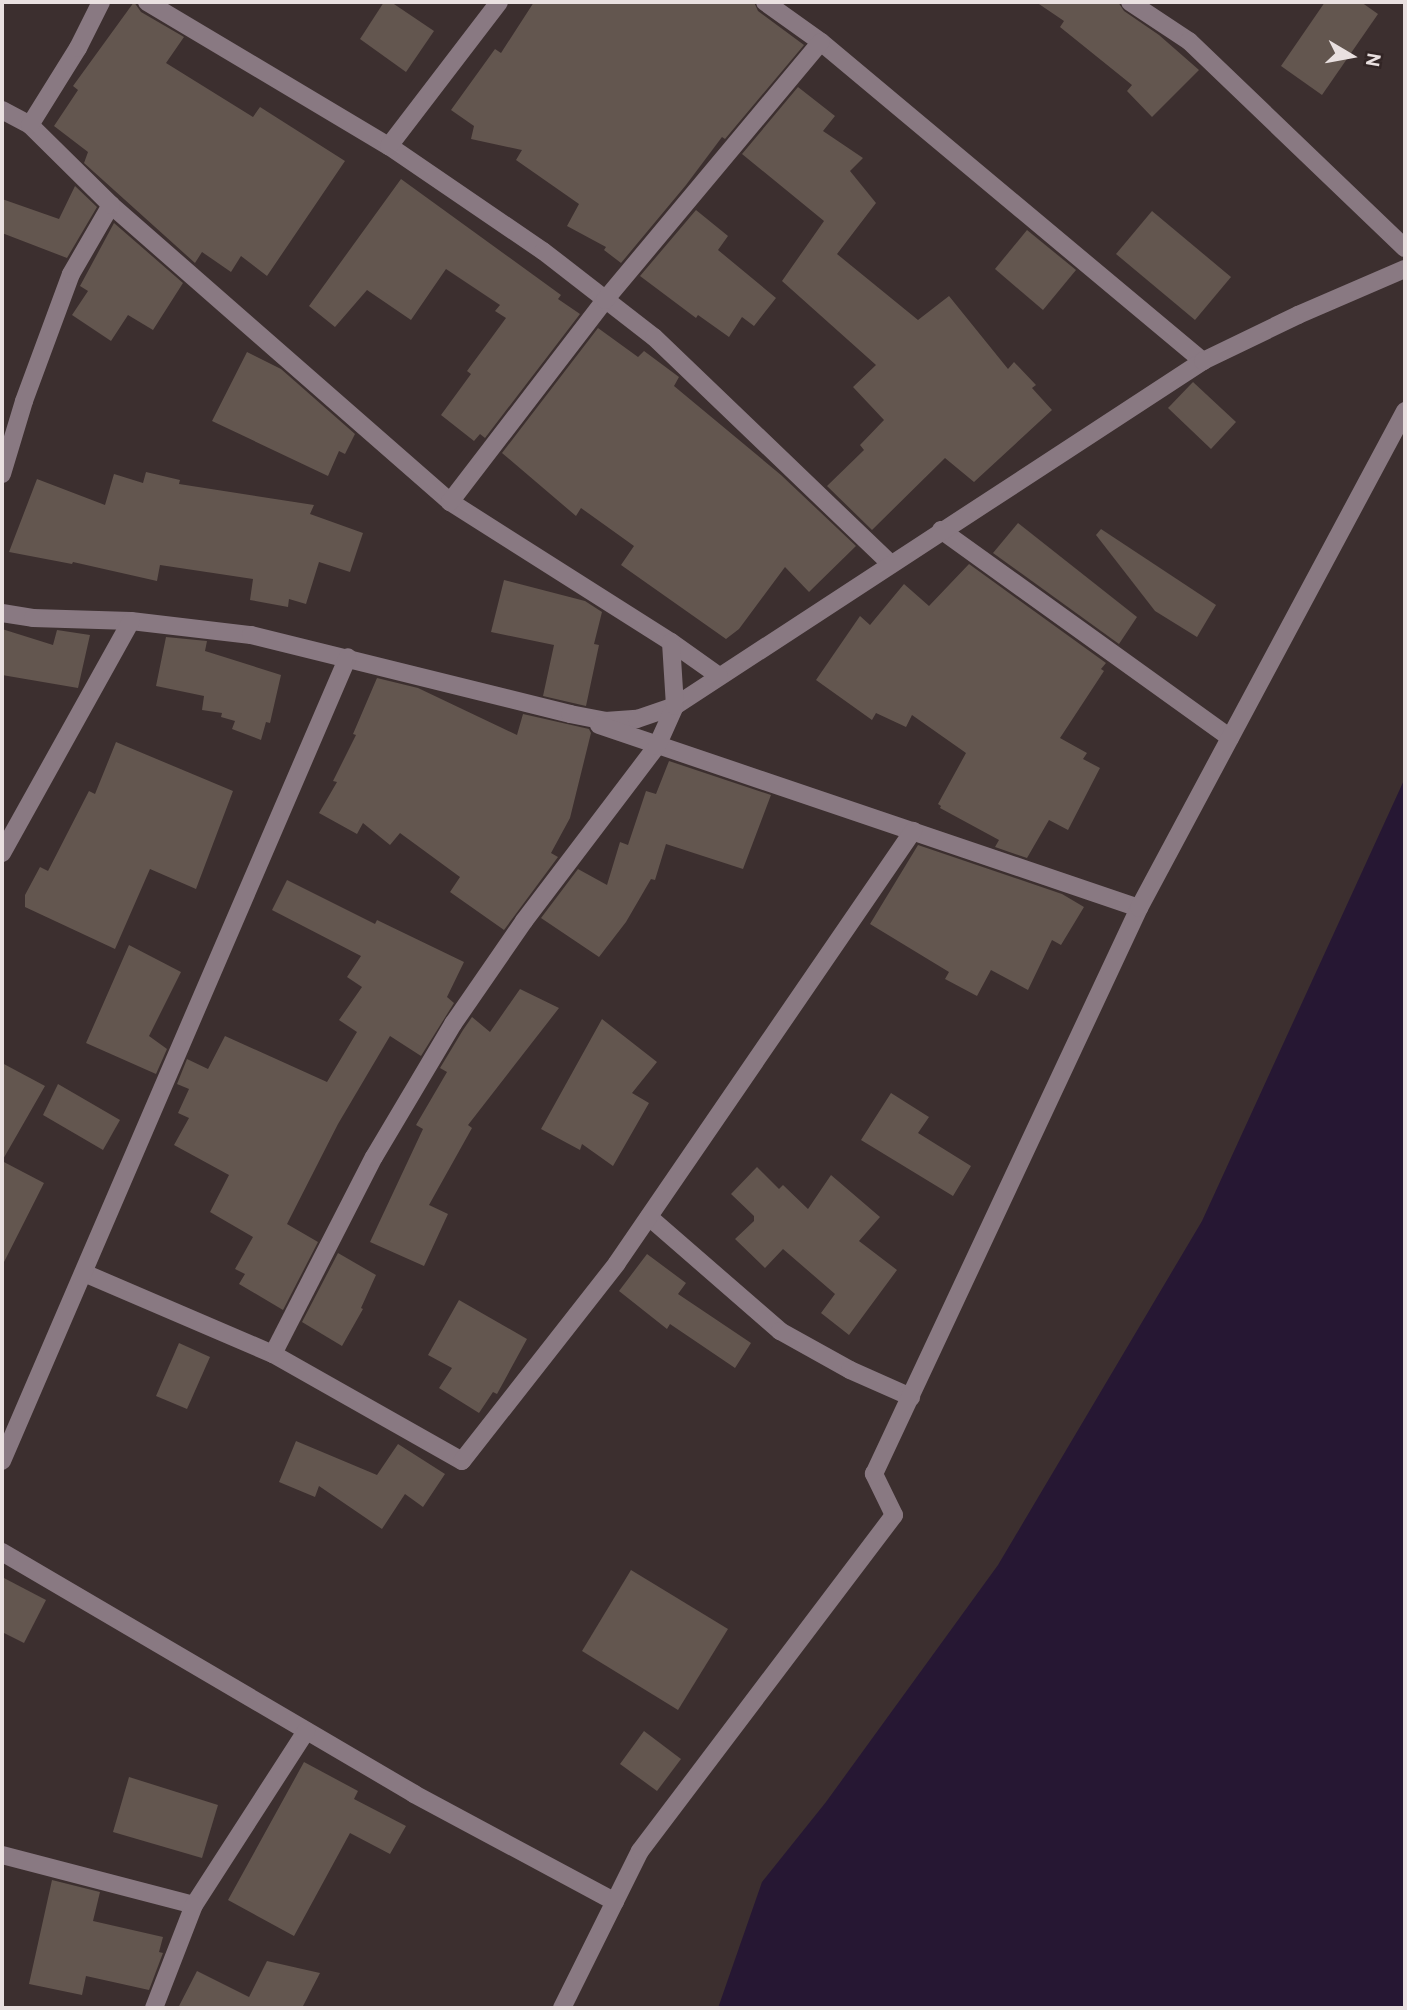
<!DOCTYPE html>
<style>
body{margin:0}
#map{position:relative;width:1407px;height:2010px;overflow:hidden;background:#3c2f2f;font-family:Overpass,sans-serif}
div>[style]{position:absolute}
[style*='--x']{left:calc(var(--x)*1px);top:calc(var(--y)*1px);width:calc(var(--w)*1px);rotate:calc(var(--a)*1deg)}
.water>*{inset:0;background:#261733}
.building>*{inset:0;background:#63564f}
.minor>*{height:18px;margin:-9px;padding:0 9px;transform-origin:9px;border-radius:9px;background:#897982}
span{translate:-50% -50%;white-space:nowrap;text-align:center;line-height:1.15;-webkit-text-stroke:5px #322525;paint-order:stroke}
.frame{position:absolute;inset:0;border:4px solid #e9e0e0;pointer-events:none}
.north{position:absolute;left:1316px;top:21px;width:70px;height:70px;-webkit-text-stroke:5px #322525;paint-order:stroke;rotate:100deg;font-size:19px;font-weight:700;line-height:28px;text-align:center;color:#e9e0e0}
.north::after{content:'';display:block;margin:auto;width:24px;height:32px;background:#e9e0e0;clip-path:polygon(50% 0,100% 100%,50% 72%,0 100%)}
</style>
<div id="map">
<div class="water">
<div style="clip-path:polygon(1405px 778px,1405px 2008px,718px 2008px,762px 1882px,826px 1802px,998px 1565px,1202px 1221px)"></div>
</div>
<div class="building">
<div style="clip-path:polygon(134px 2px,141px 12px,184px 37px,166px 63px,253px 117px,260px 107px,345px 161px,267px 276px,241px 256px,231px 272px,202px 252px,195px 263px,84px 163px,88px 152px,54px 126px,78px 90px,73px 86px)"></div>
<div style="clip-path:polygon(384px 2px,391px 2px,434px 31px,406px 72px,360px 39px)"></div>
<div style="clip-path:polygon(534px 2px,754px 2px,758px 11px,804px 45px,725px 139px,722px 137px,686px 185px,621px 263px,604px 250px,606px 247px,567px 226px,579px 204px,516px 160px,522px 150px,471px 139px,474px 126px,451px 110px,495px 49px,501px 53px)"></div>
<div style="clip-path:polygon(1036px 2px,1118px 2px,1124px 11px,1159px 35px,1199px 70px,1152px 117px,1127px 91px,1132px 85px,1060px 27px,1064px 21px)"></div>
<div style="clip-path:polygon(1325px 2px,1361px 2px,1378px 14px,1322px 95px,1281px 66px)"></div>
<div style="clip-path:polygon(798px 87px,835px 116px,823px 131px,863px 158px,850px 171px,876px 203px,837px 254px,918px 320px,949px 296px,1008px 369px,1014px 362px,1036px 385px,1032px 388px,1052px 410px,974px 482px,945px 458px,872px 530px,827px 486px,864px 450px,860px 445px,884px 420px,853px 387px,876px 365px,782px 281px,824px 221px,742px 154px)"></div>
<div style="clip-path:polygon(401px 179px,561px 295px,558px 299px,580px 314px,485px 438px,480px 434px,474px 441px,441px 415px,471px 374px,467px 371px,506px 318px,495px 311px,500px 305px,446px 269px,411px 320px,367px 290px,335px 327px,309px 306px)"></div>
<div style="clip-path:polygon(75px 186px,97px 207px,67px 258px,2px 233px,2px 199px,59px 219px)"></div>
<div style="clip-path:polygon(696px 210px,728px 236px,718px 250px,776px 298px,754px 326px,742px 317px,729px 337px,698px 315px,696px 318px,640px 276px)"></div>
<div style="clip-path:polygon(1152px 211px,1231px 277px,1195px 320px,1116px 254px)"></div>
<div style="clip-path:polygon(114px 223px,183px 283px,153px 330px,128px 315px,111px 341px,72px 315px,88px 291px,80px 286px)"></div>
<div style="clip-path:polygon(1027px 230px,1076px 270px,1043px 310px,995px 269px)"></div>
<div style="clip-path:polygon(598px 328px,638px 357px,644px 351px,679px 377px,674px 386px,781px 475px,856px 546px,809px 592px,785px 567px,739px 629px,726px 639px,621px 565px,634px 546px,581px 508px,576px 516px,502px 453px)"></div>
<div style="clip-path:polygon(247px 352px,281px 369px,355px 434px,345px 454px,339px 451px,328px 476px,212px 421px)"></div>
<div style="clip-path:polygon(1193px 382px,1236px 422px,1211px 449px,1168px 408px)"></div>
<div style="clip-path:polygon(146px 472px,180px 480px,179px 484px,314px 505px,310px 514px,363px 533px,350px 572px,319px 562px,306px 604px,289px 599px,288px 607px,250px 600px,253px 579px,160px 565px,157px 581px,73px 562px,72px 564px,9px 552px,37px 479px,105px 505px,114px 474px,143px 483px)"></div>
<div style="clip-path:polygon(1018px 523px,1137px 617px,1119px 644px,993px 553px)"></div>
<div style="clip-path:polygon(1101px 529px,1216px 605px,1197px 637px,1155px 611px,1096px 535px)"></div>
<div style="clip-path:polygon(969px 564px,1106px 663px,1101px 669px,1104px 671px,1060px 738px,1087px 753px,1083px 759px,1100px 768px,1068px 830px,1049px 820px,1027px 858px,995px 847px,999px 840px,940px 808px,941px 806px,938px 804px,966px 753px,912px 715px,906px 727px,876px 713px,872px 720px,816px 680px,860px 616px,870px 625px,904px 584px,929px 606px)"></div>
<div style="clip-path:polygon(504px 580px,585px 601px,602px 612px,594px 644px,599px 645px,586px 706px,543px 696px,554px 645px,491px 632px)"></div>
<div style="clip-path:polygon(2px 629px,53px 645px,57px 630px,90px 635px,78px 688px,2px 675px)"></div>
<div style="clip-path:polygon(166px 637px,207px 641px,205px 651px,281px 675px,270px 723px,266px 722px,261px 740px,232px 729px,235px 721px,221px 717px,222px 713px,202px 710px,204px 696px,156px 686px)"></div>
<div style="clip-path:polygon(377px 678px,418px 688px,517px 735px,523px 714px,589px 729px,591px 733px,570px 818px,551px 853px,558px 857px,504px 930px,450px 892px,460px 877px,400px 833px,390px 845px,363px 823px,357px 834px,319px 813px,337px 782px,333px 781px,356px 735px,353px 734px)"></div>
<div style="clip-path:polygon(116px 742px,233px 791px,196px 889px,150px 869px,115px 949px,25px 907px,25px 895px,40px 867px,48px 871px,89px 791px,95px 794px)"></div>
<div style="clip-path:polygon(669px 761px,771px 795px,743px 869px,666px 844px,655px 880px,651px 879px,626px 922px,599px 957px,541px 918px,578px 869px,607px 885px,620px 842px,628px 845px,646px 791px,656px 794px)"></div>
<div style="clip-path:polygon(918px 845px,1062px 894px,1084px 907px,1061px 945px,1052px 940px,1028px 990px,991px 970px,977px 996px,945px 979px,949px 972px,870px 924px)"></div>
<div style="clip-path:polygon(287px 880px,375px 924px,377px 920px,464px 962px,447px 997px,454px 1003px,421px 1056px,390px 1036px,338px 1124px,287px 1224px,318px 1242px,283px 1310px,239px 1284px,245px 1274px,235px 1269px,253px 1237px,210px 1212px,229px 1175px,174px 1145px,189px 1118px,178px 1113px,189px 1089px,177px 1084px,187px 1059px,208px 1069px,225px 1036px,327px 1082px,357px 1032px,339px 1020px,362px 987px,347px 977px,361px 956px,272px 910px)"></div>
<div style="clip-path:polygon(129px 945px,181px 972px,149px 1036px,167px 1049px,156px 1074px,86px 1043px)"></div>
<div style="clip-path:polygon(520px 989px,559px 1008px,468px 1125px,472px 1128px,429px 1205px,448px 1214px,424px 1266px,370px 1242px,423px 1129px,416px 1125px,447px 1072px,440px 1068px,463px 1030px,472px 1017px,490px 1032px)"></div>
<div style="clip-path:polygon(602px 1019px,657px 1062px,632px 1093px,649px 1103px,613px 1166px,582px 1144px,580px 1150px,541px 1129px)"></div>
<div style="clip-path:polygon(2px 1063px,45px 1086px,2px 1161px,44px 1183px,2px 1266px)"></div>
<div style="clip-path:polygon(58px 1084px,120px 1120px,103px 1150px,43px 1115px)"></div>
<div style="clip-path:polygon(891px 1093px,929px 1117px,918px 1133px,971px 1166px,953px 1196px,861px 1140px)"></div>
<div style="clip-path:polygon(757px 1167px,779px 1189px,783px 1185px,808px 1209px,831px 1175px,880px 1217px,859px 1241px,897px 1270px,849px 1335px,821px 1313px,835px 1294px,783px 1249px,765px 1268px,735px 1239px,754px 1221px,754px 1216px,731px 1194px)"></div>
<div style="clip-path:polygon(338px 1253px,376px 1275px,361px 1308px,363px 1309px,342px 1346px,302px 1322px)"></div>
<div style="clip-path:polygon(647px 1254px,686px 1283px,678px 1294px,751px 1343px,735px 1368px,670px 1324px,667px 1329px,619px 1291px)"></div>
<div style="clip-path:polygon(459px 1300px,527px 1339px,497px 1394px,493px 1392px,479px 1413px,439px 1388px,452px 1368px,428px 1355px)"></div>
<div style="clip-path:polygon(179px 1343px,210px 1357px,187px 1409px,156px 1396px)"></div>
<div style="clip-path:polygon(296px 1441px,377px 1475px,398px 1444px,445px 1474px,423px 1507px,405px 1494px,382px 1529px,319px 1486px,315px 1497px,279px 1482px)"></div>
<div style="clip-path:polygon(631px 1570px,728px 1629px,678px 1710px,582px 1651px)"></div>
<div style="clip-path:polygon(2px 1577px,46px 1600px,24px 1643px,2px 1632px)"></div>
<div style="clip-path:polygon(644px 1731px,681px 1759px,657px 1791px,620px 1764px)"></div>
<div style="clip-path:polygon(304px 1762px,358px 1791px,354px 1799px,406px 1826px,390px 1854px,350px 1833px,294px 1936px,228px 1900px)"></div>
<div style="clip-path:polygon(129px 1777px,218px 1805px,202px 1858px,113px 1832px)"></div>
<div style="clip-path:polygon(52px 1880px,100px 1892px,93px 1921px,163px 1937px,159px 1952px,163px 1953px,149px 1990px,86px 1976px,82px 1995px,29px 1984px)"></div>
<div style="clip-path:polygon(267px 1961px,320px 1973px,302px 2008px,178px 2008px,197px 1971px,249px 1997px)"></div>
</div>
<div class="minor">
<div style="--x:147;--y:2;--w:282;--a:30.8"></div>
<div style="--x:389;--y:146;--w:186;--a:34.3"></div>
<div style="--x:543;--y:251;--w:140;--a:37.8"></div>
<div style="--x:654;--y:337;--w:327;--a:43.8"></div>
<div style="--x:765;--y:2;--w:69;--a:35.5"></div>
<div style="--x:821;--y:42;--w:498;--a:39.9"></div>
<div style="--x:1130;--y:2;--w:71;--a:33.5"></div>
<div style="--x:1189;--y:41;--w:299;--a:43.8"></div>
<div style="--x:2;--y:110;--w:32;--a:28"></div>
<div style="--x:389;--y:146;--w:181;--a:-52.6"></div>
<div style="--x:111;--y:205;--w:451;--a:41.2"></div>
<div style="--x:2;--y:474;--w:76;--a:-73.2"></div>
<div style="--x:24;--y:401;--w:135;--a:-69.7"></div>
<div style="--x:71;--y:274;--w:80;--a:-59.9"></div>
<div style="--x:111;--y:205;--w:114;--a:-135.4"></div>
<div style="--x:30;--y:125;--w:91;--a:-58.1"></div>
<div style="--x:78;--y:48;--w:51;--a:-63.4"></div>
<div style="--x:941;--y:530;--w:356;--a:35.7"></div>
<div style="--x:2;--y:613;--w:31;--a:9"></div>
<div style="--x:33;--y:618;--w:98;--a:1.8"></div>
<div style="--x:131;--y:621;--w:121;--a:6.7"></div>
<div style="--x:251;--y:635;--w:329;--a:13.9"></div>
<div style="--x:570;--y:714;--w:36;--a:11"></div>
<div style="--x:605;--y:721;--w:32;--a:-4"></div>
<div style="--x:637;--y:719;--w:40;--a:-18.9"></div>
<div style="--x:675;--y:706;--w:631;--a:-33.16"></div>
<div style="--x:1203;--y:361;--w:106;--a:-25.8"></div>
<div style="--x:1298;--y:315;--w:116;--a:-23.3"></div>
<div style="--x:719;--y:676;--w:59;--a:-144.7"></div>
<div style="--x:671;--y:642;--w:262;--a:-147.6"></div>
<div style="--x:450;--y:502;--w:255;--a:-52.5"></div>
<div style="--x:605;--y:300;--w:336;--a:-50.1"></div>
<div style="--x:599;--y:725;--w:570;--a:18.72"></div>
<div style="--x:2;--y:853;--w:265;--a:-60.9"></div>
<div style="--x:649;--y:1217;--w:174;--a:41"></div>
<div style="--x:780;--y:1331;--w:80;--a:29.1"></div>
<div style="--x:850;--y:1370;--w:67;--a:23.9"></div>
<div style="--x:84;--y:1273;--w:206;--a:23.2"></div>
<div style="--x:273;--y:1354;--w:217;--a:29.5"></div>
<div style="--x:462;--y:1461;--w:251;--a:-51.9"></div>
<div style="--x:617;--y:1263;--w:524;--a:-55.58"></div>
<div style="--x:273;--y:1354;--w:221;--a:-62.9"></div>
<div style="--x:374;--y:1157;--w:155;--a:-59.3"></div>
<div style="--x:453;--y:1024;--w:125;--a:-55.4"></div>
<div style="--x:524;--y:921;--w:220;--a:-52.8"></div>
<div style="--x:657;--y:746;--w:44;--a:-65.8"></div>
<div style="--x:675;--y:706;--w:64;--a:-93.6"></div>
<div style="--x:2;--y:1461;--w:875;--a:-66.72"></div>
<div style="--x:2;--y:1552;--w:478;--a:30.4"></div>
<div style="--x:414;--y:1794;--w:228;--a:28.2"></div>
<div style="--x:2;--y:1855;--w:198;--a:14.6"></div>
<div style="--x:194;--y:1905;--w:207;--a:-57.2"></div>
<div style="--x:154;--y:2008;--w:110;--a:-68.8"></div>
<div style="--x:562;--y:2008;--w:175;--a:-63.6"></div>
<div style="--x:640;--y:1851;--w:421;--a:-52.9"></div>
<div style="--x:894;--y:1515;--w:46;--a:-116"></div>
<div style="--x:874;--y:1474;--w:625;--a:-64.91"></div>
<div style="--x:1139;--y:908;--w:564;--a:-61.84"></div>
</div>
<div class="frame"></div>
<div class="north">N</div>
</div>
